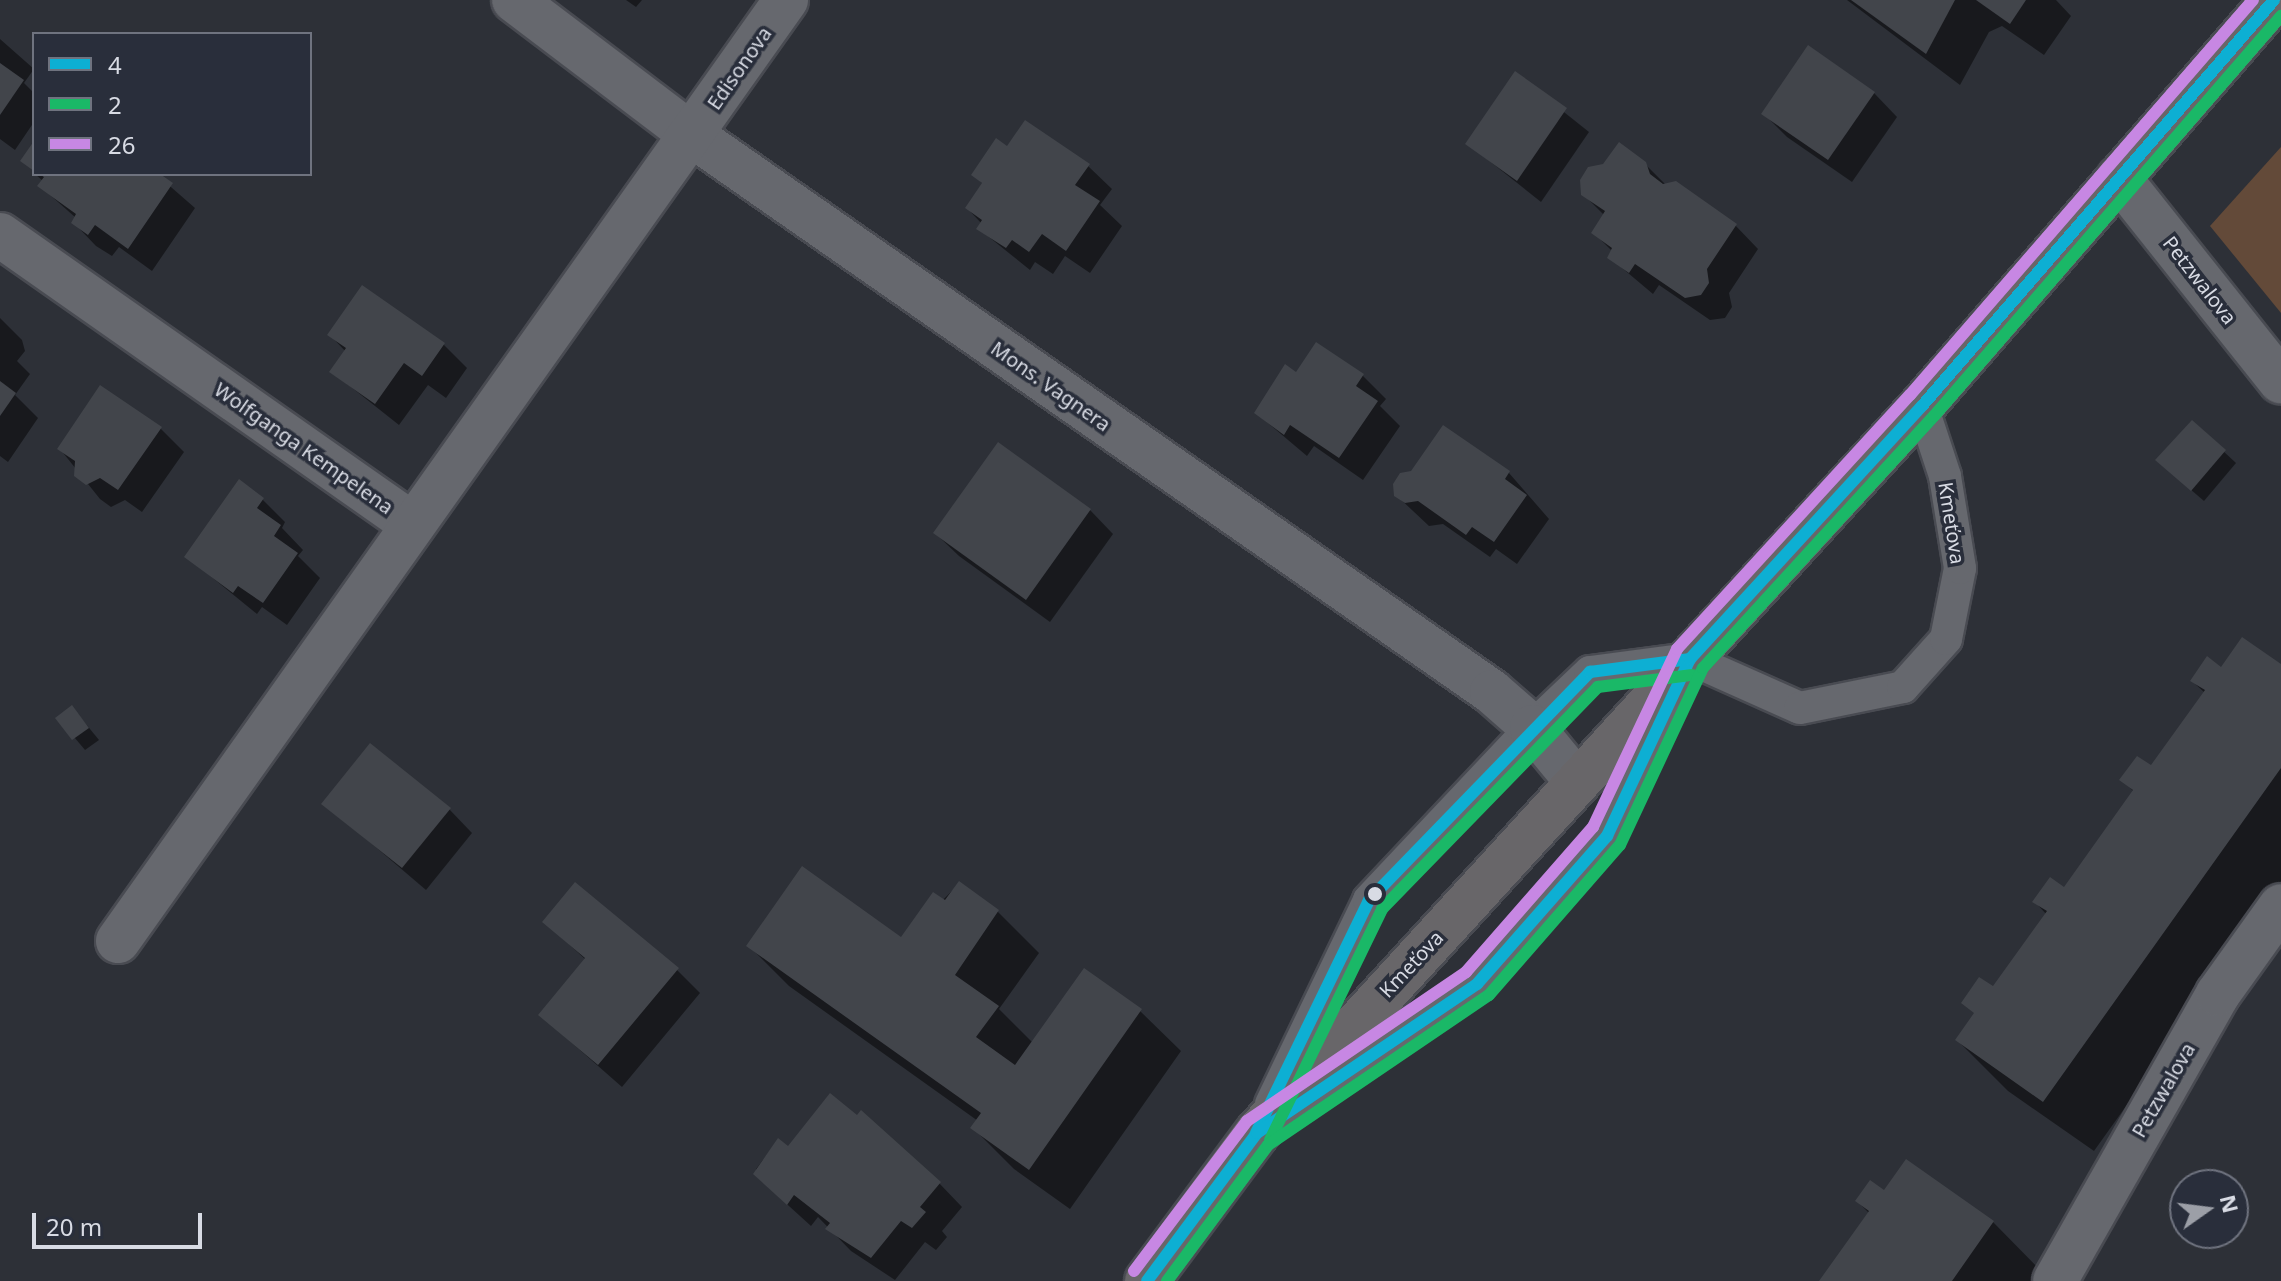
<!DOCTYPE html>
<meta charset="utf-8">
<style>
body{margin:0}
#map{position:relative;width:2281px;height:1281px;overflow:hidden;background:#2d3037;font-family:"Noto Sans",sans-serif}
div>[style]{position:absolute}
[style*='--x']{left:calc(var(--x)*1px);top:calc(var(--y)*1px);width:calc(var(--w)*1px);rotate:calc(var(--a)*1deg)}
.green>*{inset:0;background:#634a39}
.shadow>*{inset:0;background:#0007}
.building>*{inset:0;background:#42454b}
.roads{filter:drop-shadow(2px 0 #494b52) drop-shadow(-2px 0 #494b52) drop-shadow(0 2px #494b52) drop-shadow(0 -2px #494b52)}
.lane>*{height:32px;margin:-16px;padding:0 16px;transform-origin:16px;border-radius:16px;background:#66686e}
.street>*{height:44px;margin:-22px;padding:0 22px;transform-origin:22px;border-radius:22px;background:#66686e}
.secondary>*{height:44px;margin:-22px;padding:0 22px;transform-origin:22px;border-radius:22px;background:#686669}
.bus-1>*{height:12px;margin:-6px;padding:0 6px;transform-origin:6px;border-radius:6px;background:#0dafd3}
.bus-2>*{height:12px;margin:-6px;padding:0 6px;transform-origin:6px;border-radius:6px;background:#1ab867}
.bus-3>*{height:12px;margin:-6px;padding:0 6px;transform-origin:6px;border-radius:6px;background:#c787e3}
.dots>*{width:22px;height:22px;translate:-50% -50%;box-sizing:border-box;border:4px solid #292e3b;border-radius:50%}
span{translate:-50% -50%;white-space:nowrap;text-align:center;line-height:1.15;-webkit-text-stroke:7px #292e3b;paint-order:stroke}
.street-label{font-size:20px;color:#d8dbe4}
.legend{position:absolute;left:32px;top:32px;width:280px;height:144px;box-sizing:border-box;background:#292e3b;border:2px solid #6f737f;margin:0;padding:10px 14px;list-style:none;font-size:24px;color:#d8dbe4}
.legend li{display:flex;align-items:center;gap:16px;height:40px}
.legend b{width:40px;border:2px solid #6f737f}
.north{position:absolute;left:2169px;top:1169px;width:80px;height:80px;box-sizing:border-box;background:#292e3b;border:2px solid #6f737f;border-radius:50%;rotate:76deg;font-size:22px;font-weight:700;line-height:32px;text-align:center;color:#d8dbe4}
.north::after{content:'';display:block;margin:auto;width:28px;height:36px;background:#9c9fa7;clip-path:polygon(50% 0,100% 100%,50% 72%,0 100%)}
.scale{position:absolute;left:32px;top:1213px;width:170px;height:36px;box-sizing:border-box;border:4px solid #d8dbe4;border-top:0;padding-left:10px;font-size:24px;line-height:28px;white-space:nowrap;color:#d8dbe4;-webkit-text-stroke:6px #292e3b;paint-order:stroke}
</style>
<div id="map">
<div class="green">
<div style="clip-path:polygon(2281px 147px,2281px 313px,2210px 226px)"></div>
</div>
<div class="shadow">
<div style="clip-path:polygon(626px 0,642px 0,636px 7px)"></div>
<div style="clip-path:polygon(1847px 0,2056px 0,2071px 16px,2044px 55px,2002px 26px,1989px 32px,1960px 85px)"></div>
<div style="clip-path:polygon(0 39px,34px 69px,24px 83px,34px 93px,34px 122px,15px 150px,0 139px)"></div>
<div style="clip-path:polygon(1516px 74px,1589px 132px,1541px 202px,1468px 144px)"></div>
<div style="clip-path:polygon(1874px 93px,1897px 117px,1852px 182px,1787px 137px,1764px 114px)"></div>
<div style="clip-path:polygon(1007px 148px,1088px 166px,1112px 189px,1100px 205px,1122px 226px,1090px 273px,1065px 256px,1053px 274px,1035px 262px,1030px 270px,979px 229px,982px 224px,967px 208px,983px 184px,974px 175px)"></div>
<div style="clip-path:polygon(1644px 163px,1666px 185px,1735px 225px,1758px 249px,1729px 293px,1732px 307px,1725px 318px,1710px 320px,1659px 285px,1653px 294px,1609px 257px,1612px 251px,1593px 232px,1604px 215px,1583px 194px)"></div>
<div style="clip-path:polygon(35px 174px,156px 174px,195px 208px,152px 271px,119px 247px,112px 256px,96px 246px,73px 222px,76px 218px,40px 186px,43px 181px)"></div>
<div style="clip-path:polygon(363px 288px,444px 345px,467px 368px,446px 398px,428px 385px,399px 425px,332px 372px,346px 352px,330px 335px)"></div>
<div style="clip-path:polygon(0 318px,22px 340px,25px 351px,17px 361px,30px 374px,15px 395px,38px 418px,8px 462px,0 456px)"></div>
<div style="clip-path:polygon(1317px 345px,1363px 376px,1386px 399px,1380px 406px,1400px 426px,1363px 480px,1314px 446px,1307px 456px,1256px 413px,1297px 374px)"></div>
<div style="clip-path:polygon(2192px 422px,2236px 463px,2204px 501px,2169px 471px)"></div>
<div style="clip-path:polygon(160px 428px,184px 452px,142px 512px,125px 500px,111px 507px,100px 499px,60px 449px)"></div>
<div style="clip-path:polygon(999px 445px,1090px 510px,1113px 534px,1050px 622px,959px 556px,935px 533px)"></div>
<div style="clip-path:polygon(1509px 473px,1549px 519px,1517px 564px,1496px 549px,1490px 557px,1443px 524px,1429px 526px,1396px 495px)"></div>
<div style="clip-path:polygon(262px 499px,285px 522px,282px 528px,303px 550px,298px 556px,320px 578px,287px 625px,262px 607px,257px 614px,187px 557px)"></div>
<div style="clip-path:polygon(2281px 666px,2281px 889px,2094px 1151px,2008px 1091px,1957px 1040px,2047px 915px,2035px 902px,2065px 890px,2134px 792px,2122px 779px,2151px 768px,2205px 693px,2192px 681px,2222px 669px)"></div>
<div style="clip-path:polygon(72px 707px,99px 740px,85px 750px,58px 718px)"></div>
<div style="clip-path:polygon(324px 803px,449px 809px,472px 833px,426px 890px)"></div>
<div style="clip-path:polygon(959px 884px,998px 912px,1039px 953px,999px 1009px,1033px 1043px,1140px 1011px,1181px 1051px,1070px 1209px,1014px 1169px,973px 1128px,978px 1121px,789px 986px,748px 945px,902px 940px)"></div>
<div style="clip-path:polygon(545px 922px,677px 970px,700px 993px,622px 1087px,540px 1015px,586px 960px)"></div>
<div style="clip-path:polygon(778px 1140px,788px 1148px,939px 1183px,962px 1207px,942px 1231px,947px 1237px,936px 1250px,925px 1242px,895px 1280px,851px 1251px,818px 1217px,811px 1226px,758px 1178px,756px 1169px)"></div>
<div style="clip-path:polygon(1885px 1193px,1993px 1222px,2043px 1273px,2038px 1281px,1821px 1281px,1870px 1214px,1857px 1201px)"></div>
</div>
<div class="building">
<div style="clip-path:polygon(1851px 0,1955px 0,1926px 54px)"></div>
<div style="clip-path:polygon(1976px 0,2026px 0,2010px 24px)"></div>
<div style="clip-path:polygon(1808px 45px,1875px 92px,1828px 160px,1761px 114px)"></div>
<div style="clip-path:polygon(0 63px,24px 80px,0 115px)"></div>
<div style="clip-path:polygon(1515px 71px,1567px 108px,1517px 181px,1465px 144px)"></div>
<div style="clip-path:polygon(1025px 120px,1090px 164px,1075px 185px,1100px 201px,1066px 251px,1042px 234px,1029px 252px,1012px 240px,1006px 248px,976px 229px,982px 220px,965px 208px,982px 183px,971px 175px,996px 138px,1007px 146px)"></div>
<div style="clip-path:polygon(34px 141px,34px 171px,20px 161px)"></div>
<div style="clip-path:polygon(1619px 142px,1646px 162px,1650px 174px,1663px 184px,1676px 181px,1737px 224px,1707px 269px,1709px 283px,1701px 295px,1685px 298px,1635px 264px,1629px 273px,1607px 258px,1612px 248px,1591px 233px,1605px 211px,1581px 195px,1580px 180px,1588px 167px,1603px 164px)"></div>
<div style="clip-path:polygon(39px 174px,160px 174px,173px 183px,128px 249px,95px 225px,88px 235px,71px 223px,76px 214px,37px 186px,44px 177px)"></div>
<div style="clip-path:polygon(362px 285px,445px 343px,422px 376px,404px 363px,375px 404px,329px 372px,346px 348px,327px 335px)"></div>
<div style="clip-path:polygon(1316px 342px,1364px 374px,1356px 386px,1378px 401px,1339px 458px,1290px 425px,1284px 435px,1254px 413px,1285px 364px,1296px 372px)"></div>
<div style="clip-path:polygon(0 381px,16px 393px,0 416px)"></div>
<div style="clip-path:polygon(100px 385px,162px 427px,118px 490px,100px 478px,86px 485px,74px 476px,75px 461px,57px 449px)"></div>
<div style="clip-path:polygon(2192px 420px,2226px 450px,2191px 491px,2155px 460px)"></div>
<div style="clip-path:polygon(1443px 425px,1510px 471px,1505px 479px,1527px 495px,1494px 542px,1472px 527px,1466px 535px,1418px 501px,1405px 503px,1394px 496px,1393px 484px,1400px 473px,1411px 471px)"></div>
<div style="clip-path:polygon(998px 442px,1091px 509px,1026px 600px,933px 533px)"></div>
<div style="clip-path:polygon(239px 479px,264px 498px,257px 508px,281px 525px,274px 536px,298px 553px,263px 603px,238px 586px,233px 593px,184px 557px)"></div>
<div style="clip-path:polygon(2242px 637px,2281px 664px,2281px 768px,2043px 1102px,1955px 1040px,1974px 1013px,1961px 1003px,1979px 977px,1993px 986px,2047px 911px,2032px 902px,2050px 877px,2064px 887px,2133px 790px,2119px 780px,2137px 756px,2151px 765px,2205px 690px,2190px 681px,2207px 656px,2221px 667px)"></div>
<div style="clip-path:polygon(72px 705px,89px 728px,72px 740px,55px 718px)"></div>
<div style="clip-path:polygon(370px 743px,451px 808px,402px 868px,321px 804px)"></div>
<div style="clip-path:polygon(802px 866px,901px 937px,933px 892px,945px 900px,959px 881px,999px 910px,955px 975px,999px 1006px,976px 1037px,1015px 1065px,1084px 968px,1142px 1009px,1029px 1170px,970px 1128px,981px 1113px,746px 946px)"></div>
<div style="clip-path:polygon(575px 882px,679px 968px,598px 1065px,538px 1015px,585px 958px,542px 922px)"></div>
<div style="clip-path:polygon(830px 1093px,857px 1115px,861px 1110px,941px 1182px,920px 1207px,926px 1212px,912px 1228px,901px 1221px,871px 1258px,825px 1229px,830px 1223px,794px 1195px,787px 1205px,753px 1174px,778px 1138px,788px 1146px)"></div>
<div style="clip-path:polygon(1906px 1159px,1994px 1221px,1952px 1281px,1819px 1281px,1869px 1211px,1855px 1201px,1870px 1180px,1884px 1190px)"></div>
</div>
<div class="roads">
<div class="lane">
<div style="--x:1690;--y:659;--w:120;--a:24"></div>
<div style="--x:1800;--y:708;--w:105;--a:-11.5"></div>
<div style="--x:1903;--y:687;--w:64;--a:-48.1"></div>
<div style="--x:1946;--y:639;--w:72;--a:-78.8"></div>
<div style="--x:1960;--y:568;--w:93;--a:-99.3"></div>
<div style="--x:1945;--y:476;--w:74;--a:-108.2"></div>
<div style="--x:1301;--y:1103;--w:212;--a:-34.1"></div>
<div style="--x:1477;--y:984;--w:197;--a:-48.7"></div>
<div style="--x:1607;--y:836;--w:165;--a:-64.8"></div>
<div style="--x:1271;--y:1104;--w:226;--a:-64.3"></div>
<div style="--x:1369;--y:900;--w:238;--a:-46.7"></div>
<div style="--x:1532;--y:727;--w:80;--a:-43.5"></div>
<div style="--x:1590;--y:672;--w:101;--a:-7.4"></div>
</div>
<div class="street">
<div style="--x:514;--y:0;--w:225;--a:37.2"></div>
<div style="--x:693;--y:136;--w:973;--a:34.83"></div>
<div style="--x:1492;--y:692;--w:53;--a:41.2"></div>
<div style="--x:1532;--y:727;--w:72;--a:50.6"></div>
<div style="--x:2119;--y:178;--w:260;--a:51.5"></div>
<div style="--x:0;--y:235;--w:503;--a:35.05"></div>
<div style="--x:118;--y:941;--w:1154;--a:-54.63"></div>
<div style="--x:2055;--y:1281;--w:330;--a:-60.4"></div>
<div style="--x:2218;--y:994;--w:108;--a:-54.4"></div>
</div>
<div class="secondary">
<div style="--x:1147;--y:1281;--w:184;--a:-53.4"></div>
<div style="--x:1257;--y:1133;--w:985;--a:-47.55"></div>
<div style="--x:1922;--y:406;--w:537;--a:-49.07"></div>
</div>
</div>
<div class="bus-1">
<div style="--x:1256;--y:1133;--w:259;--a:-64.1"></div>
<div style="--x:1369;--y:900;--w:318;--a:-45.9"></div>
<div style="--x:1590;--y:672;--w:101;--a:-7.4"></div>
<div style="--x:1147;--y:1281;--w:184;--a:-53.4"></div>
<div style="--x:1257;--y:1133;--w:266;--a:-34.1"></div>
<div style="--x:1477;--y:984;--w:197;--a:-48.7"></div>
<div style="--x:1607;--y:836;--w:195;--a:-64.9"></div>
<div style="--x:1690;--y:659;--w:343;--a:-47.5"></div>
<div style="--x:1922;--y:406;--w:537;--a:-49.07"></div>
</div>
<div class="bus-2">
<div style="--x:1270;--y:1140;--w:257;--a:-64.1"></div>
<div style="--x:1382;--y:909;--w:310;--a:-45.8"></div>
<div style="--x:1598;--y:687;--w:95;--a:-7.3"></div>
<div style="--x:1167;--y:1281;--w:169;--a:-53.4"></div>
<div style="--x:1268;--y:1145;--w:267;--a:-34.2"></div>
<div style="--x:1489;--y:995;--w:199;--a:-48.9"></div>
<div style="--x:1620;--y:845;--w:195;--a:-64.9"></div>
<div style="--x:1703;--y:668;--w:342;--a:-47.5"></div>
<div style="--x:1934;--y:416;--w:530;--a:-49.06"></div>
</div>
<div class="bus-3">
<div style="--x:1134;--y:1271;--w:188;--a:-53"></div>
<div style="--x:1247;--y:1121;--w:265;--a:-34.2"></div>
<div style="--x:1466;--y:972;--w:193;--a:-48.8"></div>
<div style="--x:1593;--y:827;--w:197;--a:-64.7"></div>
<div style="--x:1677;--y:649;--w:345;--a:-47.5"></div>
<div style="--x:1910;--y:395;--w:523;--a:-49.03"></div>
</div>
<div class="dots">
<div style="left:1375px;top:894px;background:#d8dbe4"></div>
</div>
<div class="street-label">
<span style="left:739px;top:68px;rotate:-55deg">Edisonova</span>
<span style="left:2200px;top:280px;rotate:52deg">Petzwalova</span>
<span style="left:1051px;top:386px;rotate:35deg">Mons. Vagnera</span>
<span style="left:304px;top:448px;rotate:35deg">Wolfganga Kempelena</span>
<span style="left:1952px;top:523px;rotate:81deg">Kmeťova</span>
<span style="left:1411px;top:964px;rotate:-47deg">Kmeťova</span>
<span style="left:2163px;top:1090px;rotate:-60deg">Petzwalova</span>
</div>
<ul class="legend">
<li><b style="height:10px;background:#0dafd3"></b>4</li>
<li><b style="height:10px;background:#1ab867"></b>2</li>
<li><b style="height:10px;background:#c787e3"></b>26</li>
</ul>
<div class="north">N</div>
<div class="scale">20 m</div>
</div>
